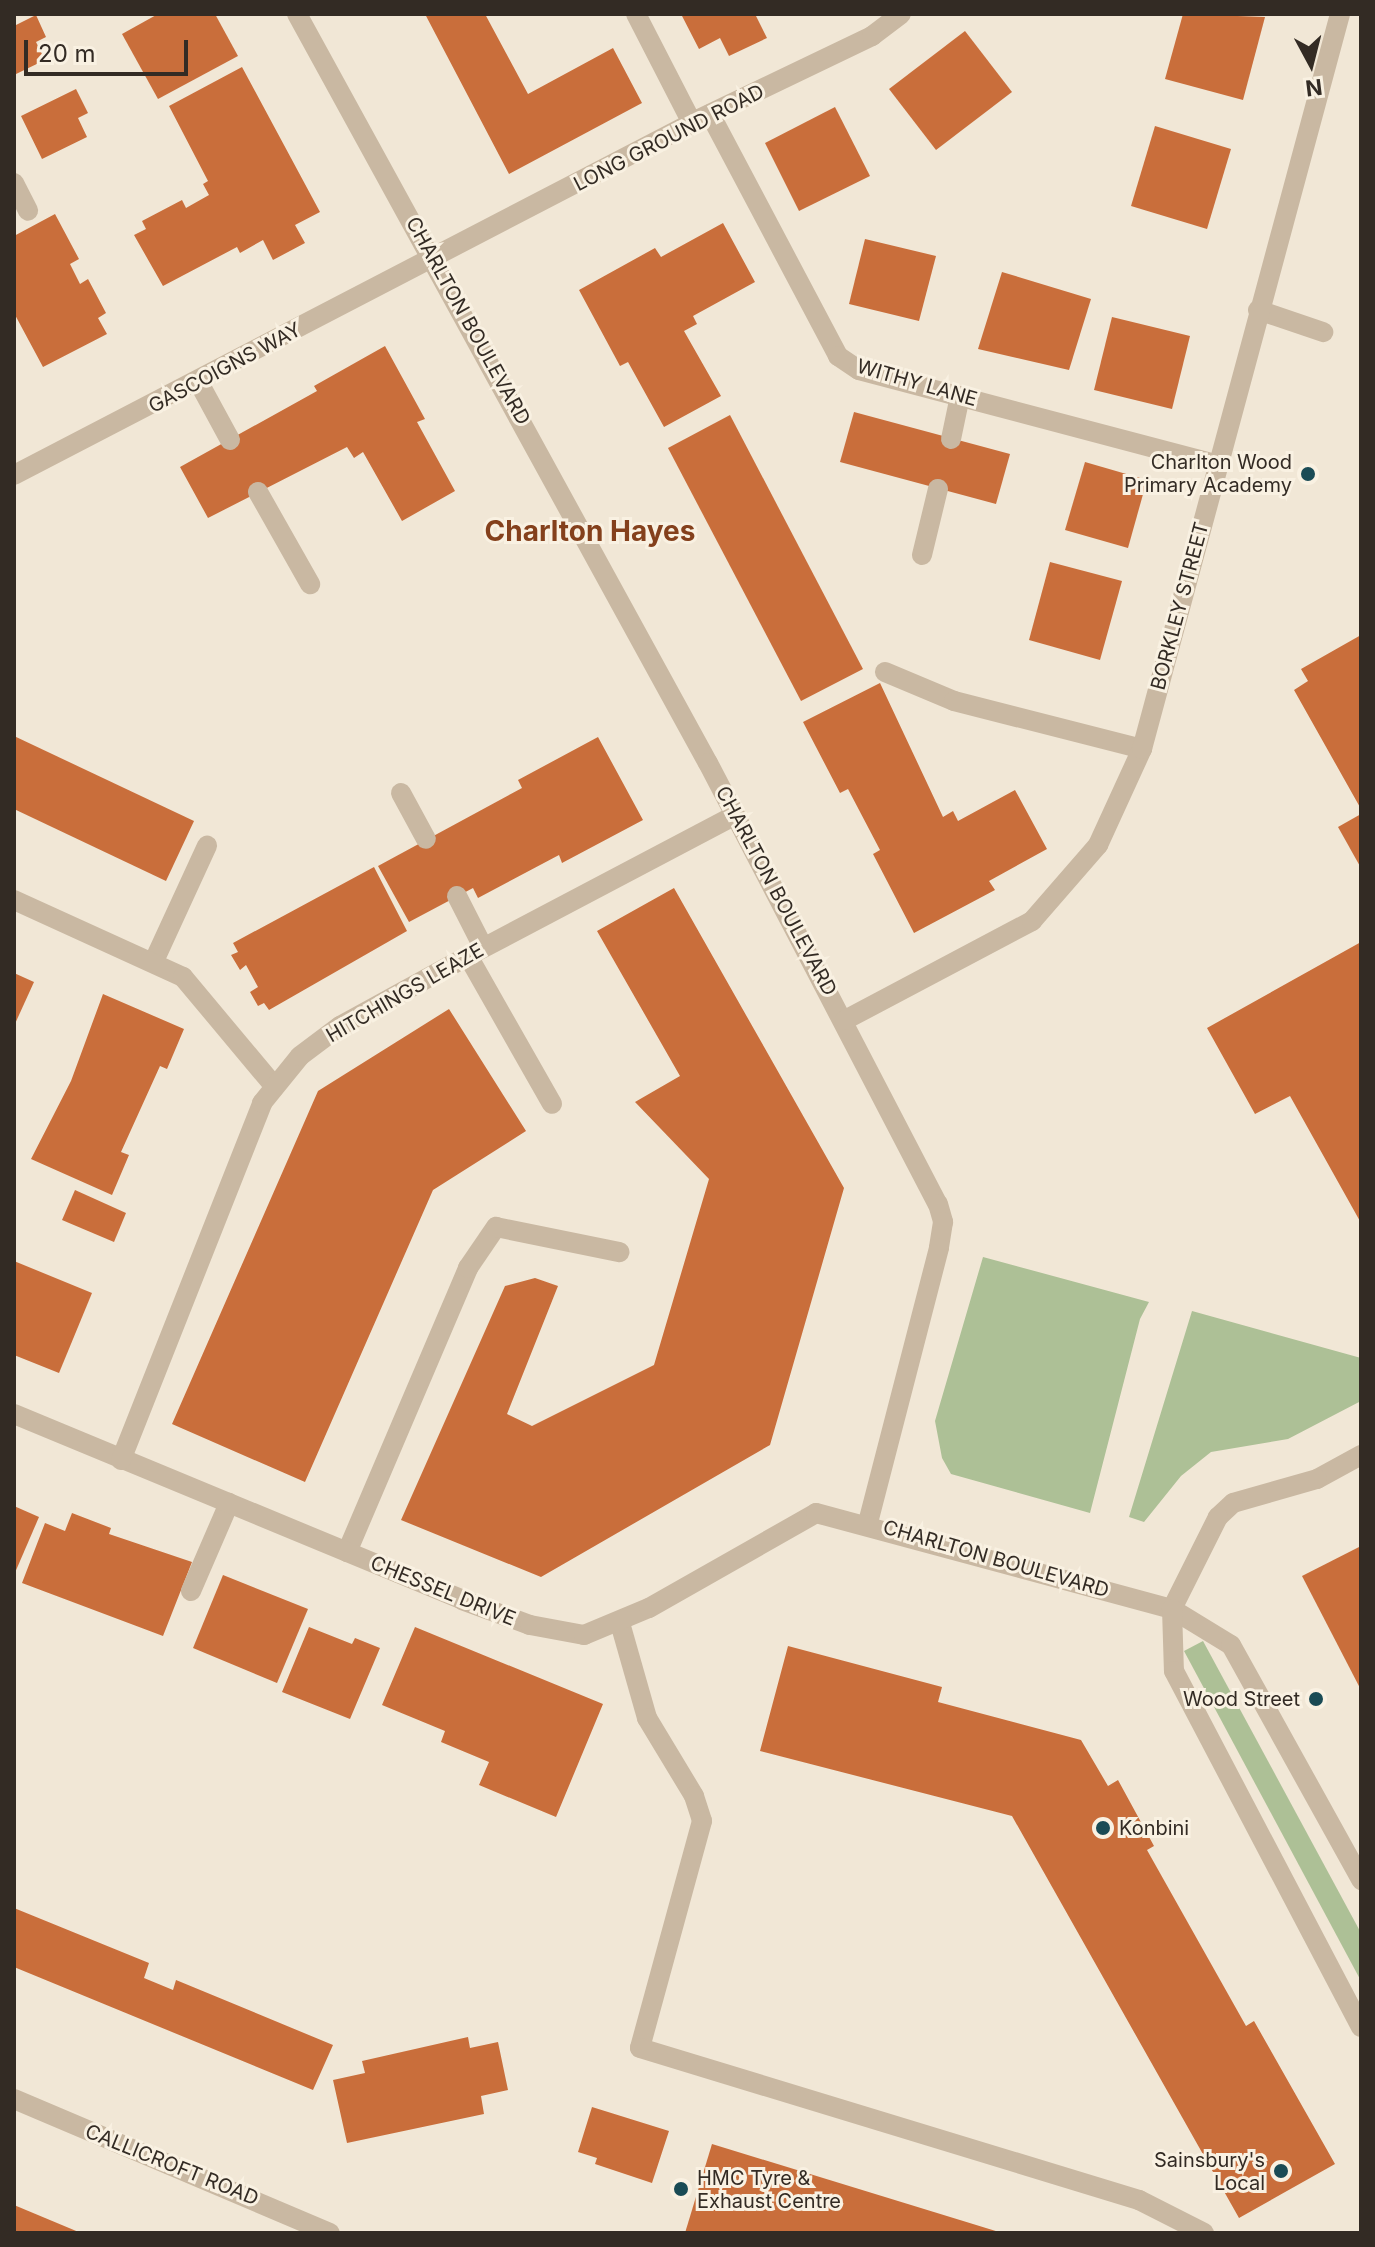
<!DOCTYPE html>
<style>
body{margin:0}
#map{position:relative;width:1375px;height:2247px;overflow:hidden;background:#f1e7d6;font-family:Inter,sans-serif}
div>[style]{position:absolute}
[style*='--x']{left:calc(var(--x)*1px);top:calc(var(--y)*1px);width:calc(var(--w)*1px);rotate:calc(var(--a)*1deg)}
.green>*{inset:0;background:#adc096}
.building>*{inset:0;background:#c96e3b}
.service>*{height:20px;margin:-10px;padding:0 10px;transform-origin:10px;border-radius:10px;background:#c9b8a2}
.minor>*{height:20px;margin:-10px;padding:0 10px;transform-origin:10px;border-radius:10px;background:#c9b8a2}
.dots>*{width:22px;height:22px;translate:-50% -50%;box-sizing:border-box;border:4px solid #f9f1e2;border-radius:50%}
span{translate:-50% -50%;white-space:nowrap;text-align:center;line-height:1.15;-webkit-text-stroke:6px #f9f1e2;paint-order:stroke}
.street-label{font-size:20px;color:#332b24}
.poi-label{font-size:20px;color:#332b24}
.right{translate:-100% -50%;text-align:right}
.left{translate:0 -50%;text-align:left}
.district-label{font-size:28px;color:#84401c;font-weight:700}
.frame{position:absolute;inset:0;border:16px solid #332b24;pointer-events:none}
.north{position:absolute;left:1271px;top:24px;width:80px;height:80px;-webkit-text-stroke:6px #f9f1e2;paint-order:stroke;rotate:173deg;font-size:22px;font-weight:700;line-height:32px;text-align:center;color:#332b24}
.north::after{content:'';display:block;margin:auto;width:28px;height:36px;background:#332b24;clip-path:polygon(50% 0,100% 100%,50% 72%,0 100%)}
.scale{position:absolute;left:24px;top:40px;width:164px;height:36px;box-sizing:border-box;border:4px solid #332b24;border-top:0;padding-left:10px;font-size:24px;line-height:28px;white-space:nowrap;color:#332b24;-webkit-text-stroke:6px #f9f1e2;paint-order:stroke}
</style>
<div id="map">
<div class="green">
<div style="clip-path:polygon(983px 1257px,1149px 1302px,1140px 1319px,1090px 1513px,951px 1474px,942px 1458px,935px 1421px)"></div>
<div style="clip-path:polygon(1192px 1311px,1361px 1358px,1361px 1401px,1288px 1439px,1211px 1452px,1181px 1476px,1144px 1522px,1129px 1517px)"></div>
<div style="clip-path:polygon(1203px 1641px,1361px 1933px,1361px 1981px,1184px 1651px)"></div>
</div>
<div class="building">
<div style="clip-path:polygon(158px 14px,215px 14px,238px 56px,158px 99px,122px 34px)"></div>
<div style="clip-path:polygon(425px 14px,485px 14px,528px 94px,613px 48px,642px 103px,509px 174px)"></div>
<div style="clip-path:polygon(681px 14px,755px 14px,767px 38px,729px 56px,720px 38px,699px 49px)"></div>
<div style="clip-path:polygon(1183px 14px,1265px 17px,1243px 100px,1165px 79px)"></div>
<div style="clip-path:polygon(36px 15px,46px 37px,36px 42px,45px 60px,14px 75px,14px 26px)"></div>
<div style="clip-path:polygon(965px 31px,1012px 92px,936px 150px,889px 89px)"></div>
<div style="clip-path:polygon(242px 67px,320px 212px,295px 225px,305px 243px,273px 260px,263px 240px,240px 253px,237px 247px,163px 286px,134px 235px,146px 229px,142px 221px,182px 200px,186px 208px,209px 195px,203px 184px,208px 181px,169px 106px)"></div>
<div style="clip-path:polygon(76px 89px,88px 113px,78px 118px,87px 137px,42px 159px,21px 116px)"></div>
<div style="clip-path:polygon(835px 107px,870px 176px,799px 211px,765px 143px)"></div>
<div style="clip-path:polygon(1155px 126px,1231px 149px,1207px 229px,1131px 206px)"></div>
<div style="clip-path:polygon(55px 214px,79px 259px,70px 264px,80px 284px,88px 279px,106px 313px,98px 318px,107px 334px,43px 367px,14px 313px,14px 236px)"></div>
<div style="clip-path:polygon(723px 223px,755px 282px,693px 316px,697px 324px,684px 331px,721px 396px,664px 427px,628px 362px,620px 366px,579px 290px,655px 248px,661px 257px)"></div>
<div style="clip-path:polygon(865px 239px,936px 256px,919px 321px,849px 304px)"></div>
<div style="clip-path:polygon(1002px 272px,1091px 299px,1069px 370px,978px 349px)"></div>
<div style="clip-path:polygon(1112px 317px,1190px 336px,1172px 409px,1094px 390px)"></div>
<div style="clip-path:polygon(385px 346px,425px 419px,417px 422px,455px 491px,402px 521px,363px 452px,354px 458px,347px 447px,208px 518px,180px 467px,317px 391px,314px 386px)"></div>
<div style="clip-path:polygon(854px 412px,1010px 454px,996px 504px,840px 462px)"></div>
<div style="clip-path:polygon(730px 415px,863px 669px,801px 701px,668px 448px)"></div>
<div style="clip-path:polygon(1085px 462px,1147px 480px,1128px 548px,1065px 530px)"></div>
<div style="clip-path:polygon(1050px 562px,1122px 581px,1100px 660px,1029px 640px)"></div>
<div style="clip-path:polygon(1361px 635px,1361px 809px,1294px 690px,1308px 681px,1301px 669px)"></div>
<div style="clip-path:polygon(880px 683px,943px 817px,953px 811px,958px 821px,1015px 790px,1047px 849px,989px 881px,995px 890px,914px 933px,873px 854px,880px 850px,848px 789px,840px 793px,803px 722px)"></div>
<div style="clip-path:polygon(14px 736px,194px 821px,166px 881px,14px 809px)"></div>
<div style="clip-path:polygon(598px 737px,643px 820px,562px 863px,559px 855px,478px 898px,473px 888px,409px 922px,378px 866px,522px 788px,518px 780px)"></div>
<div style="clip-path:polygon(1361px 814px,1361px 868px,1338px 827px)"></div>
<div style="clip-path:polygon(374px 867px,407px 931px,269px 1010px,264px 1003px,258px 1006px,250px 992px,258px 987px,246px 965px,240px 970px,231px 955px,238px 952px,233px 943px)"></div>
<div style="clip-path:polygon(674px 888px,844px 1188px,770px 1445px,541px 1577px,401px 1520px,505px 1286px,535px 1278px,558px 1286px,507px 1414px,532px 1426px,654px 1365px,709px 1179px,635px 1102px,680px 1076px,597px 931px)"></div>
<div style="clip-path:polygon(1361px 942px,1361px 1223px,1290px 1096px,1255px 1114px,1207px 1028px)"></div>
<div style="clip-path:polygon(14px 973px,34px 982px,14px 1026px)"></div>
<div style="clip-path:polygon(103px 994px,184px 1029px,167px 1069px,160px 1066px,121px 1152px,129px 1155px,112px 1195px,31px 1159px,71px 1081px)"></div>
<div style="clip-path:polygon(449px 1009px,526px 1131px,433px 1190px,305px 1482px,172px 1424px,318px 1091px)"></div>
<div style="clip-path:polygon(75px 1190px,126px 1213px,114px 1242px,62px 1220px)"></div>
<div style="clip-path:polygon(14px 1261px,92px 1293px,59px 1373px,14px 1355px)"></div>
<div style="clip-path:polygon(14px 1506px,39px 1517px,14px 1575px)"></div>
<div style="clip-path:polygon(72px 1513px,111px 1528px,109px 1534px,192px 1562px,163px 1636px,22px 1583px,45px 1523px,65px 1531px)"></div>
<div style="clip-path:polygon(1361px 1546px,1361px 1690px,1302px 1576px)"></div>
<div style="clip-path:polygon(223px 1575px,308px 1609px,277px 1683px,193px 1648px)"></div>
<div style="clip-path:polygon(309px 1627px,352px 1644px,355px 1638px,380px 1648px,350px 1719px,282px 1692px)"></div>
<div style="clip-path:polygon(415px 1627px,603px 1704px,556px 1817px,479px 1785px,489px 1762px,441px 1742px,445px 1731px,382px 1705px)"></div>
<div style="clip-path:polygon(788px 1646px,942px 1687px,938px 1702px,1081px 1740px,1108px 1786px,1118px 1780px,1154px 1846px,1147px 1850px,1246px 2026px,1254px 2021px,1335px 2164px,1239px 2218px,1012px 1816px,760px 1751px)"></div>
<div style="clip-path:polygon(14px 1908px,149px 1963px,144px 1978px,173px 1990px,176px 1980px,333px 2045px,313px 2090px,14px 1967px)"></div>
<div style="clip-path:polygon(468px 2037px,470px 2048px,498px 2042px,508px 2090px,481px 2096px,484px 2114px,347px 2143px,333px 2080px,365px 2073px,362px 2061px)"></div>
<div style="clip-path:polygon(592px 2107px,669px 2131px,652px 2183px,595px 2164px,597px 2158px,578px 2152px)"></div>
<div style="clip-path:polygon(712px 2144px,999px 2232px,999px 2233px,685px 2233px)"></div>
<div style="clip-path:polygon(14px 2205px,81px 2233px,14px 2233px)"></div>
</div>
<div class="service">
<div style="--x:1258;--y:310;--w:69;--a:18.7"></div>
<div style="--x:198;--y:381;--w:67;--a:61.5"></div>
<div style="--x:951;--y:439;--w:44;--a:-78.2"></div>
<div style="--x:258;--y:492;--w:106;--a:60.5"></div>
<div style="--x:922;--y:555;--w:68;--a:-76.4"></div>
<div style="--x:885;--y:672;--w:75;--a:22.8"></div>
<div style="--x:954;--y:701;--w:194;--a:14.3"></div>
<div style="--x:401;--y:793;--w:52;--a:61.5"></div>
<div style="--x:457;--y:896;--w:57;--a:63"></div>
<div style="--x:468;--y:956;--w:170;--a:60.4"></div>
<div style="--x:154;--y:961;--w:127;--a:-65.3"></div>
<div style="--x:347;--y:1552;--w:309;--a:-66.9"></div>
<div style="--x:468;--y:1268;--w:50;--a:-55.7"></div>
<div style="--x:496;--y:1227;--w:126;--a:11.5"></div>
<div style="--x:191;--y:1591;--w:96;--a:-66.6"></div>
<div style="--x:620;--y:1623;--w:99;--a:74.1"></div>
<div style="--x:647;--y:1718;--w:91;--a:58.9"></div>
<div style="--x:694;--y:1796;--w:26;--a:72"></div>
<div style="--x:702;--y:1821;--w:235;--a:105.3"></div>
<div style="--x:640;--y:2048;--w:522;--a:16.94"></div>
<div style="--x:1139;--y:2200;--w:73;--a:26.9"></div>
</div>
<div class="minor">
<div style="--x:297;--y:14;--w:854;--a:61.25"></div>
<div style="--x:708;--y:763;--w:497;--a:62.5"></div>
<div style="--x:938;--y:1204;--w:19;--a:74"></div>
<div style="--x:943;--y:1222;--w:26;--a:99"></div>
<div style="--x:939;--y:1248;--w:284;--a:104.5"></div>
<div style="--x:636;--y:14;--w:123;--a:62.8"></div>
<div style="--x:710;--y:114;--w:274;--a:62.1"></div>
<div style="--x:838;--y:356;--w:25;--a:34"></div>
<div style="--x:859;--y:370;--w:369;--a:14.8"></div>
<div style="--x:14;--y:183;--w:31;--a:63"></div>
<div style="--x:14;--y:475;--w:772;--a:-27.46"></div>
<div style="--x:699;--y:119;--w:192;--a:-25.6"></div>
<div style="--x:872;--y:36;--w:36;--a:-37"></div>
<div style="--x:14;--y:900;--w:186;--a:24.5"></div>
<div style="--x:183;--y:977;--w:143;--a:50.1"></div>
<div style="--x:845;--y:1020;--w:212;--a:-27.9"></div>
<div style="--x:1032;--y:921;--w:101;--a:-49"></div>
<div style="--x:1098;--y:845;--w:106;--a:-65.4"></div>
<div style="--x:1142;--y:749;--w:761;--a:-74.92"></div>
<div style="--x:14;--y:1414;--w:485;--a:22.5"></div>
<div style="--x:462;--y:1600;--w:72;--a:20.2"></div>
<div style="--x:530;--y:1625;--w:55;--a:10.5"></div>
<div style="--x:584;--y:1635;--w:70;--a:-22.6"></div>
<div style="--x:649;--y:1608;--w:192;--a:-29.6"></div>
<div style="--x:816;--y:1513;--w:369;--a:15.1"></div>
<div style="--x:1172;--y:1609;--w:69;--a:31.4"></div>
<div style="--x:1231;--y:1645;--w:269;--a:61"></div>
<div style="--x:1361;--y:1455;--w:50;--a:151.4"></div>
<div style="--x:1317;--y:1479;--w:87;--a:164.1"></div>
<div style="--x:1233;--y:1503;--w:21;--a:137"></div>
<div style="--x:1218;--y:1517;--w:103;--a:116.6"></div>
<div style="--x:1172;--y:1609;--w:62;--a:88.2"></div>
<div style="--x:1174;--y:1671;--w:402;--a:62.3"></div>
<div style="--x:121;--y:1460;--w:384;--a:-68.4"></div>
<div style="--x:262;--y:1103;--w:60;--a:-51"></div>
<div style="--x:300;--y:1056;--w:50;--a:-36.9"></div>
<div style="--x:340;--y:1026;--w:146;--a:-28.7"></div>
<div style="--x:468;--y:956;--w:301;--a:-27.8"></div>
<div style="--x:14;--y:2099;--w:343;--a:23"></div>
</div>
<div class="dots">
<div style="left:1308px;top:474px;background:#1a4b55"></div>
<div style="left:1316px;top:1699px;background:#1a4b55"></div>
<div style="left:1103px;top:1828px;background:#1a4b55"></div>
<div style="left:1281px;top:2171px;background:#1a4b55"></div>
<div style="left:681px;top:2189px;background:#1a4b55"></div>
</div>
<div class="street-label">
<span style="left:669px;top:138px;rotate:-27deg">LONG GROUND ROAD</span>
<span style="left:468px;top:321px;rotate:61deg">CHARLTON BOULEVARD</span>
<span style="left:225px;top:368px;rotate:-28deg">GASCOIGNS WAY</span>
<span style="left:917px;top:383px;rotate:16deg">WITHY LANE</span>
<span style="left:1180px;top:606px;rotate:-75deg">BORKLEY STREET</span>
<span style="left:776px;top:891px;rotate:62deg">CHARLTON BOULEVARD</span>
<span style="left:405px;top:993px;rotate:-30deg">HITCHINGS LEAZE</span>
<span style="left:996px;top:1559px;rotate:16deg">CHARLTON BOULEVARD</span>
<span style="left:443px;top:1591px;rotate:22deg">CHESSEL DRIVE</span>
<span style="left:172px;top:2165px;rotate:22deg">CALLICROFT ROAD</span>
</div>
<div class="poi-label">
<span class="right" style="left:1292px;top:474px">Charlton Wood<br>Primary Academy</span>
<span class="right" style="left:1300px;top:1699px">Wood Street</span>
<span class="left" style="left:1119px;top:1828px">Konbini</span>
<span class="right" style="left:1265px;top:2172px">Sainsbury's<br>Local</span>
<span class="left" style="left:697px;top:2190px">HMC Tyre &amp;<br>Exhaust Centre</span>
</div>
<div class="district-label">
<span style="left:590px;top:531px">Charlton Hayes</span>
</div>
<div class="frame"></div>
<div class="north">N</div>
<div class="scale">20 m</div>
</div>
